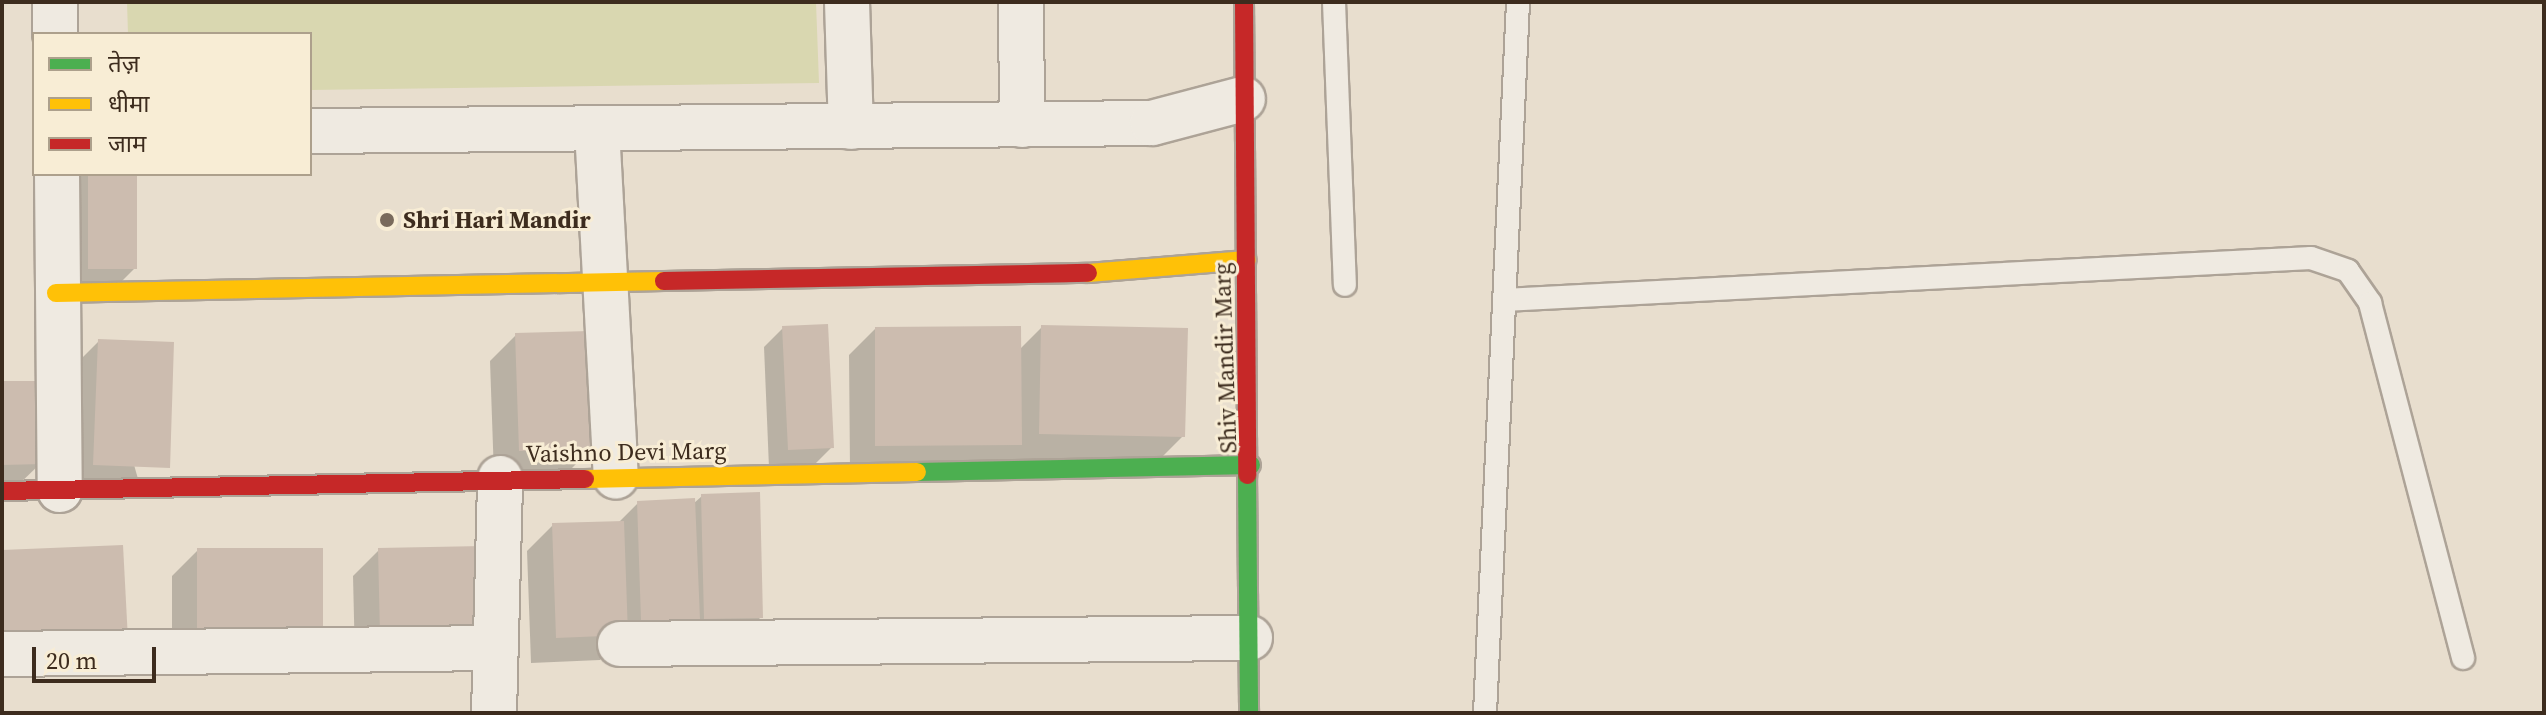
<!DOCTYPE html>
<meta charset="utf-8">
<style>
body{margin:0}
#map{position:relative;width:2546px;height:715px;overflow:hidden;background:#e8dece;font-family:"Source Serif 4","Noto Sans Devanagari",serif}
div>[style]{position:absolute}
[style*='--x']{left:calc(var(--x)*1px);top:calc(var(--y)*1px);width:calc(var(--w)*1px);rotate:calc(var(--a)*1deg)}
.green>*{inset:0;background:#d9d7b0}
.shadow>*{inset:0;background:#0003}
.building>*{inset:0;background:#ccbcaf}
.roads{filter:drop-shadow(2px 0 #ada397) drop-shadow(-2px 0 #ada397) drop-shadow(0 2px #ada397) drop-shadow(0 -2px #ada397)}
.lane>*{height:22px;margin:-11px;padding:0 11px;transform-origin:11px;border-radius:11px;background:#efeae1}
.street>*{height:44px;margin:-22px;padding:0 22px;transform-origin:22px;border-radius:22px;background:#efeae1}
.fast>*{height:18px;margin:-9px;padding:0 9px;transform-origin:9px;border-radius:9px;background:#4caf50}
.slow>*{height:18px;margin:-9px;padding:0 9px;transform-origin:9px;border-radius:9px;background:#ffc107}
.jam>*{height:18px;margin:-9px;padding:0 9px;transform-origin:9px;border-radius:9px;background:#c62828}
.dots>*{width:22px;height:22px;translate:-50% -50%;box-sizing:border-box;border:4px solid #f8edd5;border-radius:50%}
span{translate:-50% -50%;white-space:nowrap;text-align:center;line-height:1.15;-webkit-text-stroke:6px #f8edd5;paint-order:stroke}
.poi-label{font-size:24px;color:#3d2c1e;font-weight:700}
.left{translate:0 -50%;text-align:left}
.street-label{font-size:24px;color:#3d2c1e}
.frame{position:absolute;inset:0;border:4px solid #3d2c1e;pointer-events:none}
.legend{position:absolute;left:32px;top:32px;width:280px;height:144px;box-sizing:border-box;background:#f8edd5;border:2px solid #ada08c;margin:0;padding:10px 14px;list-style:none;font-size:24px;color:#3d2c1e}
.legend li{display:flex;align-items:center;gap:16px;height:40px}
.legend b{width:40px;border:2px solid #ada08c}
.scale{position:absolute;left:32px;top:647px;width:124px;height:36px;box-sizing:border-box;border:4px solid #3d2c1e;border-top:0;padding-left:10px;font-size:24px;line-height:28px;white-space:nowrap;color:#3d2c1e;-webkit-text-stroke:6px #f8edd5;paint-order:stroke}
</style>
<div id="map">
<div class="green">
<div style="clip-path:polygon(127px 2px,816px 2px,819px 83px,310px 90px,310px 34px,128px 34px)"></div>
</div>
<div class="shadow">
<div style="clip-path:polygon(69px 174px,135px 174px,135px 268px,116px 287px,69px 287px)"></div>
<div style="clip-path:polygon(1042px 327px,1183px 436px,1157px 462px,850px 471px,849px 355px,875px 329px,1019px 350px)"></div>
<div style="clip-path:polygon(783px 328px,832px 447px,813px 466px,769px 468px,764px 347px)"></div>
<div style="clip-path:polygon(516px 335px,592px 448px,566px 474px,494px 476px,490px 361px)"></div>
<div style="clip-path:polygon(99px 341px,142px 493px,68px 490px,73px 367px)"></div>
<div style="clip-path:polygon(2px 383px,41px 463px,14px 489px,2px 489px)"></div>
<div style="clip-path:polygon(702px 496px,761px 617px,742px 636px,622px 638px,600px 660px,531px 663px,527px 551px,553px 525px,618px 523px,638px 503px,693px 504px)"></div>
<div style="clip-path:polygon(481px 548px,355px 661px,353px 576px,379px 550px)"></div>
<div style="clip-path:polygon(198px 550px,321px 642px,172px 668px,172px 576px)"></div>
</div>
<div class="building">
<div style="clip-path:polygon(88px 174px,137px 174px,137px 269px,88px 269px)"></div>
<div style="clip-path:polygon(828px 324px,834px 448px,788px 450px,782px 326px)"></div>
<div style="clip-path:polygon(1041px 325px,1188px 328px,1185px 437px,1039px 434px)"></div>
<div style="clip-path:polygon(1021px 326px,1022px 445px,875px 446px,875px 327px)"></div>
<div style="clip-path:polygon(590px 331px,594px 449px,519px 451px,515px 333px)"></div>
<div style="clip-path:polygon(98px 339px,174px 342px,170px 468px,93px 465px)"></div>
<div style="clip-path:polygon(2px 381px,42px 381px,43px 464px,2px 465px)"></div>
<div style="clip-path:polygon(760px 492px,763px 618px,704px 619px,701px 494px)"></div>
<div style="clip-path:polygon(695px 498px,700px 620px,641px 620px,637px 501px)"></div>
<div style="clip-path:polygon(624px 521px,628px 635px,556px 638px,552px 523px)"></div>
<div style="clip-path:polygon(123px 545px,128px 640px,2px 647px,2px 550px)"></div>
<div style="clip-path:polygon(483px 546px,484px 633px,380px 635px,378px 548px)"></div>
<div style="clip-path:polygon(197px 548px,323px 548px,323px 642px,197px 642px)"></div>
</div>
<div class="roads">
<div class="lane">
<div style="--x:1334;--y:2;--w:283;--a:87.8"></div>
<div style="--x:1504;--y:300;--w:808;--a:-2.98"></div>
<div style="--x:2311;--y:258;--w:39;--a:19"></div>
<div style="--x:2348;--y:271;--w:39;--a:55"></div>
<div style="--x:2370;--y:303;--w:367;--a:75.3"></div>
<div style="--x:1485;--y:713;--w:712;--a:-87.34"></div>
</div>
<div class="street">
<div style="--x:55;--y:2;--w:32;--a:90"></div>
<div style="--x:847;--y:2;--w:125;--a:88.2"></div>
<div style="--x:1021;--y:2;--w:123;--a:89.5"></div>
<div style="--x:597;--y:129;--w:348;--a:86.9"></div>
<div style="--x:310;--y:131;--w:842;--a:-0.54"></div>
<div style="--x:1152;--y:123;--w:94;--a:-14.8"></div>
<div style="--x:57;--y:174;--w:316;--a:89.5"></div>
<div style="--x:620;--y:644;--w:630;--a:-0.55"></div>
<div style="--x:2;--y:654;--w:493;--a:-0.7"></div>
<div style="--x:494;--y:713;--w:235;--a:-88.5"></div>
</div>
<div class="fast">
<div style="--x:917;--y:472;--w:334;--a:-1.2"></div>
<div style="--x:1247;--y:475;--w:238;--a:89.5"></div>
</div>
<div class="slow">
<div style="--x:1088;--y:273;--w:159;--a:-4.7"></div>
<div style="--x:56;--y:293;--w:608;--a:-1.13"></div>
<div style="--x:585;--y:479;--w:332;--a:-1.2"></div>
</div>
<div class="jam">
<div style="--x:1244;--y:2;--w:473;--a:89.6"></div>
<div style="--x:664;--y:281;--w:424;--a:-1.1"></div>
<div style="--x:2;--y:491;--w:583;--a:-1.18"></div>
</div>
</div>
<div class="dots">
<div style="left:387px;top:220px;background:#796a5c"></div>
</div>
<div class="poi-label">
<span class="left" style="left:403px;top:220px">Shri Hari Mandir</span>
</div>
<div class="street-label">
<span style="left:1225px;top:358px;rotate:-92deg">Shiv Mandir Marg</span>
<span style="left:626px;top:452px;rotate:-1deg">Vaishno Devi Marg</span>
</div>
<div class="frame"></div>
<ul class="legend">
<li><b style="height:10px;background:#4caf50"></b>तेज़</li>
<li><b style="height:10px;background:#ffc107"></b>धीमा</li>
<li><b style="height:10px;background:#c62828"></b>जाम</li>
</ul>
<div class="scale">20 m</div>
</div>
